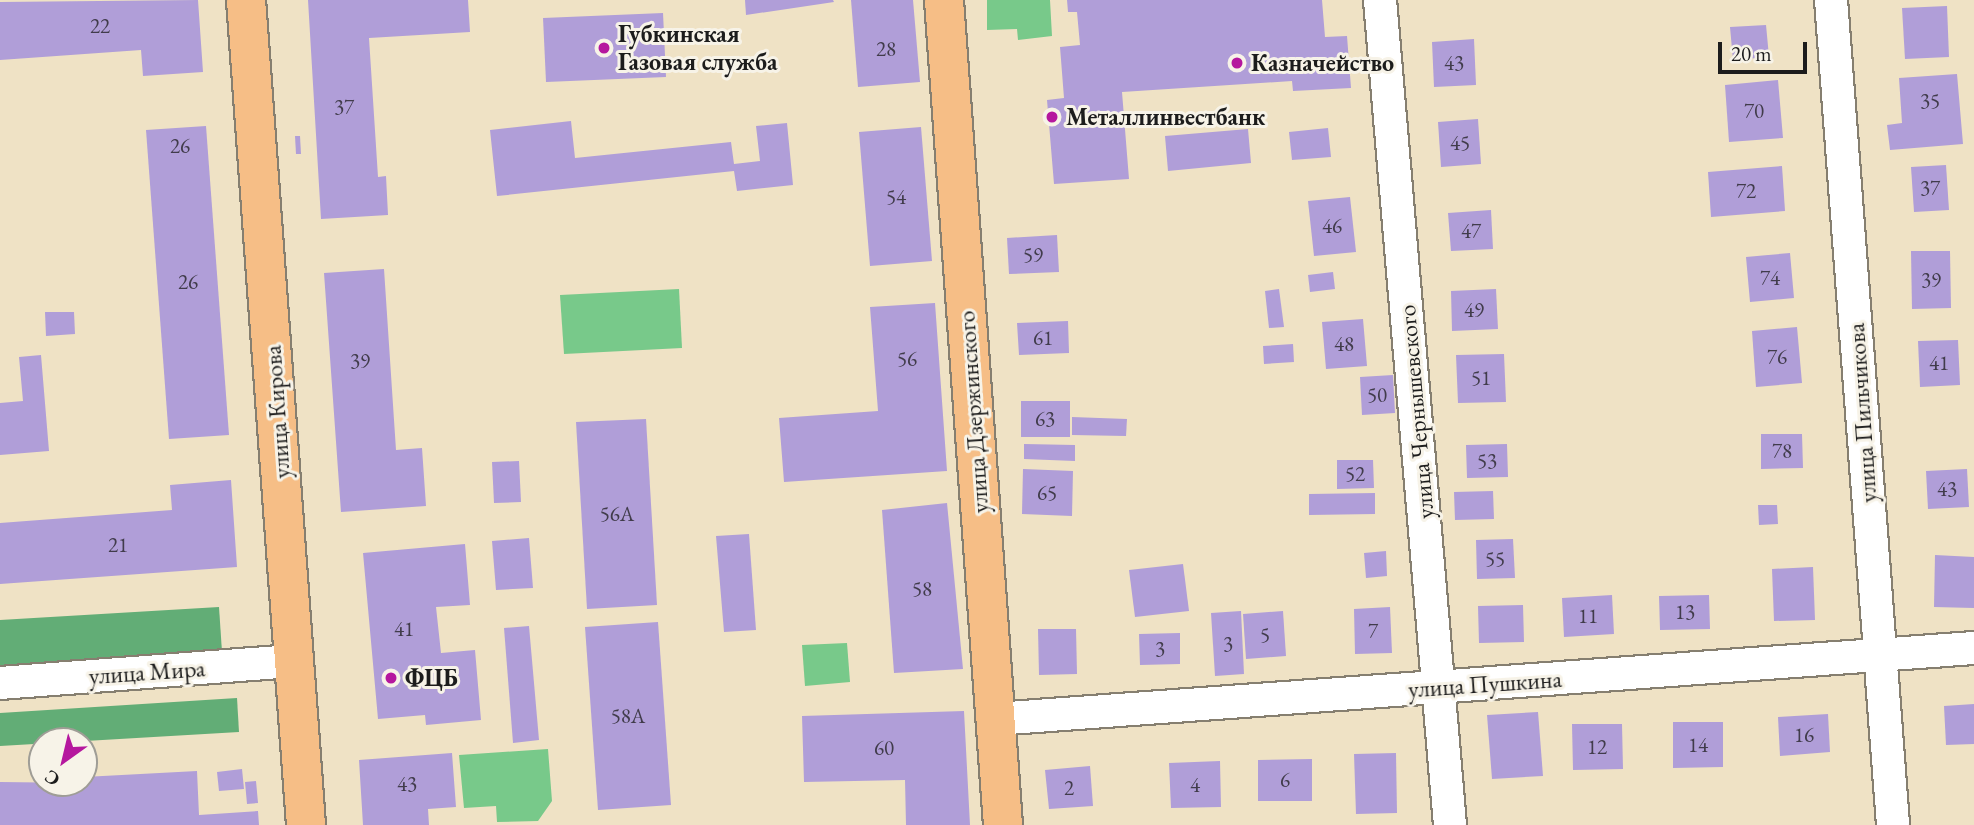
<!DOCTYPE html>
<meta charset="utf-8">
<style>
body{margin:0}
#map{position:relative;width:1974px;height:825px;overflow:hidden;background:#efe2c5;font-family:"EB Garamond",serif}
div>[style]{position:absolute}
[style*='--x']{left:calc(var(--x)*1px);top:calc(var(--y)*1px);width:calc(var(--w)*1px);rotate:calc(var(--a)*1deg)}
.green>*{inset:0;background:#78c98a}
.forest>*{inset:0;background:#62ad76}
.building>*{inset:0;background:#b09ed8}
.roads{filter:drop-shadow(2px 0 #867f70) drop-shadow(-2px 0 #867f70) drop-shadow(0 2px #867f70) drop-shadow(0 -2px #867f70)}
.minor>*{height:32px;margin:-16px;padding:0 16px;transform-origin:16px;border-radius:16px;background:#fff}
.major>*{height:38px;margin:-19px;padding:0 19px;transform-origin:19px;border-radius:19px;background:#f6be86}
.dots>*{width:19px;height:19px;translate:-50% -50%;box-sizing:border-box;border:4px solid #f7f3e8;border-radius:50%}
span{translate:-50% -50%;white-space:nowrap;text-align:center;line-height:1.15;-webkit-text-stroke:6px #f7f3e8;paint-order:stroke}
.number-label{font-size:21px;color:#413c4b}
.number-label span{-webkit-text-stroke-width:0}
.poi-label{font-size:24px;color:#1c1c1c;font-weight:700}
.left{translate:0 -50%;text-align:left}
.street-label{font-size:24px;color:#1c1c1c}
.north{position:absolute;left:28px;top:727px;width:70px;height:70px;box-sizing:border-box;background:#f7f3e8;border:2px solid #9f9d96;border-radius:50%;rotate:214deg;font-size:19px;font-weight:700;line-height:28px;text-align:center;color:#1c1c1c}
.north::after{content:'';display:block;margin:auto;width:24px;height:32px;background:#b5179e;clip-path:polygon(50% 0,100% 100%,50% 72%,0 100%)}
.scale{position:absolute;left:1718px;top:42px;width:89px;height:32px;box-sizing:border-box;border:4px solid #1c1c1c;border-top:0;padding-left:9px;font-size:21px;line-height:24px;white-space:nowrap;color:#1c1c1c;-webkit-text-stroke:5px #f7f3e8;paint-order:stroke}
</style>
<div id="map">
<div class="green">
<div style="clip-path:polygon(987px 0,1050px 0,1052px 36px,1018px 40px,1017px 29px,987px 30px)"></div>
<div style="clip-path:polygon(679px 289px,682px 348px,564px 354px,560px 295px)"></div>
<div style="clip-path:polygon(847px 643px,850px 682px,805px 686px,802px 645px)"></div>
<div style="clip-path:polygon(548px 749px,552px 801px,538px 821px,497px 822px,496px 806px,464px 808px,459px 755px)"></div>
</div>
<div class="forest">
<div style="clip-path:polygon(219px 607px,222px 652px,0 666px,0 620px)"></div>
<div style="clip-path:polygon(237px 698px,239px 732px,0 746px,0 713px)"></div>
</div>
<div class="building">
<div style="clip-path:polygon(198px 0,203px 72px,143px 76px,141px 50px,0 60px,0 2px)"></div>
<div style="clip-path:polygon(308px 0,468px 0,470px 32px,369px 38px,378px 177px,386px 176px,388px 215px,321px 219px)"></div>
<div style="clip-path:polygon(745px 0,833px 0,834px 2px,746px 15px)"></div>
<div style="clip-path:polygon(851px 0,913px 0,920px 82px,858px 87px)"></div>
<div style="clip-path:polygon(1067px 0,1322px 0,1325px 37px,1347px 36px,1351px 88px,1293px 91px,1292px 81px,1122px 92px,1129px 179px,1054px 184px,1047px 100px,1064px 98px,1060px 47px,1080px 45px,1077px 12px,1068px 12px)"></div>
<div style="clip-path:polygon(1947px 6px,1949px 57px,1905px 59px,1902px 8px)"></div>
<div style="clip-path:polygon(663px 13px,666px 77px,546px 82px,543px 18px)"></div>
<div style="clip-path:polygon(1766px 25px,1769px 57px,1733px 60px,1730px 27px)"></div>
<div style="clip-path:polygon(1474px 39px,1476px 85px,1434px 87px,1432px 42px)"></div>
<div style="clip-path:polygon(1957px 74px,1963px 144px,1890px 150px,1887px 125px,1902px 123px,1899px 78px)"></div>
<div style="clip-path:polygon(1778px 80px,1783px 138px,1729px 142px,1725px 85px)"></div>
<div style="clip-path:polygon(1478px 119px,1481px 164px,1441px 167px,1438px 122px)"></div>
<div style="clip-path:polygon(571px 121px,575px 158px,731px 142px,734px 164px,760px 161px,756px 126px,787px 123px,793px 185px,737px 191px,734px 171px,497px 196px,490px 130px)"></div>
<div style="clip-path:polygon(206px 126px,229px 435px,169px 439px,146px 130px)"></div>
<div style="clip-path:polygon(921px 127px,932px 261px,870px 266px,859px 132px)"></div>
<div style="clip-path:polygon(1328px 128px,1331px 157px,1292px 160px,1289px 132px)"></div>
<div style="clip-path:polygon(1248px 129px,1251px 163px,1168px 171px,1165px 136px)"></div>
<div style="clip-path:polygon(295px 136px,300px 136px,301px 154px,296px 154px)"></div>
<div style="clip-path:polygon(1946px 165px,1949px 210px,1914px 212px,1911px 167px)"></div>
<div style="clip-path:polygon(1782px 166px,1785px 211px,1711px 217px,1708px 172px)"></div>
<div style="clip-path:polygon(1350px 197px,1356px 252px,1314px 256px,1308px 201px)"></div>
<div style="clip-path:polygon(1491px 210px,1493px 249px,1451px 251px,1448px 213px)"></div>
<div style="clip-path:polygon(1057px 235px,1059px 272px,1009px 274px,1007px 238px)"></div>
<div style="clip-path:polygon(1911px 251px,1950px 251px,1951px 308px,1912px 309px)"></div>
<div style="clip-path:polygon(1790px 253px,1794px 298px,1750px 302px,1746px 257px)"></div>
<div style="clip-path:polygon(384px 269px,396px 450px,422px 448px,426px 506px,341px 512px,324px 273px)"></div>
<div style="clip-path:polygon(1333px 272px,1335px 289px,1310px 292px,1308px 275px)"></div>
<div style="clip-path:polygon(1279px 289px,1284px 327px,1269px 328px,1265px 291px)"></div>
<div style="clip-path:polygon(1496px 289px,1498px 329px,1452px 331px,1451px 291px)"></div>
<div style="clip-path:polygon(935px 303px,947px 471px,784px 482px,779px 418px,878px 411px,870px 307px)"></div>
<div style="clip-path:polygon(45px 312px,74px 312px,75px 334px,46px 336px)"></div>
<div style="clip-path:polygon(1363px 319px,1367px 366px,1326px 369px,1322px 322px)"></div>
<div style="clip-path:polygon(1068px 321px,1069px 353px,1019px 355px,1017px 323px)"></div>
<div style="clip-path:polygon(1797px 327px,1802px 383px,1756px 387px,1752px 331px)"></div>
<div style="clip-path:polygon(1958px 340px,1960px 385px,1920px 387px,1918px 341px)"></div>
<div style="clip-path:polygon(1293px 344px,1294px 362px,1264px 364px,1263px 346px)"></div>
<div style="clip-path:polygon(1504px 354px,1506px 402px,1458px 403px,1456px 355px)"></div>
<div style="clip-path:polygon(41px 355px,49px 451px,0 455px,0 403px,23px 401px,19px 357px)"></div>
<div style="clip-path:polygon(1393px 375px,1395px 413px,1362px 415px,1360px 377px)"></div>
<div style="clip-path:polygon(1021px 401px,1070px 401px,1070px 437px,1021px 437px)"></div>
<div style="clip-path:polygon(1072px 417px,1127px 419px,1126px 436px,1072px 435px)"></div>
<div style="clip-path:polygon(646px 419px,657px 605px,587px 609px,576px 422px)"></div>
<div style="clip-path:polygon(1761px 434px,1802px 434px,1803px 468px,1761px 469px)"></div>
<div style="clip-path:polygon(1024px 444px,1075px 445px,1075px 461px,1024px 459px)"></div>
<div style="clip-path:polygon(1507px 444px,1508px 477px,1467px 478px,1466px 445px)"></div>
<div style="clip-path:polygon(1337px 460px,1373px 460px,1374px 488px,1337px 489px)"></div>
<div style="clip-path:polygon(519px 461px,521px 502px,494px 503px,492px 462px)"></div>
<div style="clip-path:polygon(1023px 469px,1073px 471px,1072px 516px,1022px 514px)"></div>
<div style="clip-path:polygon(1967px 469px,1969px 507px,1928px 509px,1926px 471px)"></div>
<div style="clip-path:polygon(231px 480px,237px 567px,0 584px,0 523px,172px 510px,170px 485px)"></div>
<div style="clip-path:polygon(1493px 491px,1494px 519px,1455px 520px,1454px 492px)"></div>
<div style="clip-path:polygon(1375px 493px,1375px 514px,1309px 515px,1309px 494px)"></div>
<div style="clip-path:polygon(947px 503px,963px 669px,894px 673px,882px 510px)"></div>
<div style="clip-path:polygon(1758px 505px,1777px 505px,1778px 524px,1759px 525px)"></div>
<div style="clip-path:polygon(749px 534px,756px 630px,724px 632px,716px 536px)"></div>
<div style="clip-path:polygon(529px 538px,533px 588px,496px 590px,492px 541px)"></div>
<div style="clip-path:polygon(1513px 539px,1515px 578px,1477px 579px,1476px 540px)"></div>
<div style="clip-path:polygon(465px 544px,470px 605px,436px 607px,441px 653px,475px 650px,481px 720px,426px 725px,425px 715px,378px 719px,363px 553px)"></div>
<div style="clip-path:polygon(1386px 551px,1387px 576px,1366px 578px,1364px 553px)"></div>
<div style="clip-path:polygon(1935px 555px,1974px 557px,1974px 608px,1934px 607px)"></div>
<div style="clip-path:polygon(1183px 564px,1189px 611px,1135px 617px,1129px 570px)"></div>
<div style="clip-path:polygon(1813px 567px,1815px 620px,1774px 621px,1772px 569px)"></div>
<div style="clip-path:polygon(1612px 595px,1614px 634px,1564px 637px,1562px 598px)"></div>
<div style="clip-path:polygon(1709px 595px,1710px 629px,1660px 630px,1659px 596px)"></div>
<div style="clip-path:polygon(1523px 605px,1524px 642px,1479px 643px,1478px 606px)"></div>
<div style="clip-path:polygon(1390px 607px,1392px 653px,1355px 654px,1354px 609px)"></div>
<div style="clip-path:polygon(1241px 611px,1244px 674px,1215px 676px,1211px 613px)"></div>
<div style="clip-path:polygon(1283px 611px,1286px 656px,1246px 659px,1243px 614px)"></div>
<div style="clip-path:polygon(658px 622px,671px 805px,598px 810px,585px 627px)"></div>
<div style="clip-path:polygon(529px 626px,539px 740px,513px 743px,504px 628px)"></div>
<div style="clip-path:polygon(1038px 629px,1076px 629px,1077px 674px,1039px 675px)"></div>
<div style="clip-path:polygon(1180px 633px,1180px 664px,1140px 665px,1139px 634px)"></div>
<div style="clip-path:polygon(1974px 704px,1974px 744px,1946px 745px,1944px 706px)"></div>
<div style="clip-path:polygon(964px 711px,970px 825px,906px 825px,905px 780px,804px 782px,802px 716px)"></div>
<div style="clip-path:polygon(1538px 712px,1543px 776px,1492px 779px,1487px 715px)"></div>
<div style="clip-path:polygon(1828px 714px,1830px 752px,1780px 756px,1778px 717px)"></div>
<div style="clip-path:polygon(1673px 722px,1723px 722px,1723px 767px,1673px 768px)"></div>
<div style="clip-path:polygon(1572px 724px,1622px 724px,1623px 769px,1573px 770px)"></div>
<div style="clip-path:polygon(452px 753px,456px 807px,428px 809px,429px 825px,363px 825px,359px 760px)"></div>
<div style="clip-path:polygon(1396px 753px,1397px 813px,1356px 814px,1354px 754px)"></div>
<div style="clip-path:polygon(1312px 759px,1312px 801px,1258px 801px,1258px 760px)"></div>
<div style="clip-path:polygon(1220px 761px,1221px 807px,1171px 808px,1169px 763px)"></div>
<div style="clip-path:polygon(1090px 766px,1093px 806px,1049px 809px,1045px 770px)"></div>
<div style="clip-path:polygon(242px 769px,244px 789px,219px 791px,217px 772px)"></div>
<div style="clip-path:polygon(197px 771px,199px 815px,258px 811px,259px 825px,0 825px,0 782px,84px 783px,84px 777px)"></div>
<div style="clip-path:polygon(256px 781px,258px 803px,247px 804px,245px 782px)"></div>
</div>
<div class="roads">
<div class="minor">
<div style="--x:1380;--y:0;--w:828;--a:85.15"></div>
<div style="--x:1831;--y:0;--w:827;--a:85.7"></div>
<div style="--x:0;--y:683;--w:295;--a:-4.3"></div>
<div style="--x:995;--y:719;--w:982;--a:-4.15"></div>
</div>
<div class="major">
<div style="--x:246;--y:0;--w:827;--a:85.84"></div>
<div style="--x:944;--y:0;--w:827;--a:85.91"></div>
</div>
</div>
<div class="dots">
<div style="left:604px;top:48px;background:#b5179e"></div>
<div style="left:1237px;top:63px;background:#b5179e"></div>
<div style="left:1052px;top:117px;background:#b5179e"></div>
<div style="left:391px;top:678px;background:#b5179e"></div>
</div>
<div class="number-label">
<span style="left:100px;top:26px">22</span>
<span style="left:886px;top:49px">28</span>
<span style="left:1454px;top:63px">43</span>
<span style="left:1930px;top:101px">35</span>
<span style="left:344px;top:107px">37</span>
<span style="left:1754px;top:111px">70</span>
<span style="left:1460px;top:143px">45</span>
<span style="left:180px;top:146px">26</span>
<span style="left:1930px;top:188px">37</span>
<span style="left:1746px;top:191px">72</span>
<span style="left:896px;top:197px">54</span>
<span style="left:1332px;top:226px">46</span>
<span style="left:1471px;top:231px">47</span>
<span style="left:1033px;top:255px">59</span>
<span style="left:1770px;top:278px">74</span>
<span style="left:1931px;top:280px">39</span>
<span style="left:188px;top:282px">26</span>
<span style="left:1474px;top:310px">49</span>
<span style="left:1043px;top:338px">61</span>
<span style="left:1344px;top:344px">48</span>
<span style="left:1777px;top:357px">76</span>
<span style="left:907px;top:359px">56</span>
<span style="left:360px;top:361px">39</span>
<span style="left:1939px;top:363px">41</span>
<span style="left:1481px;top:378px">51</span>
<span style="left:1377px;top:395px">50</span>
<span style="left:1045px;top:419px">63</span>
<span style="left:1782px;top:451px">78</span>
<span style="left:1487px;top:461px">53</span>
<span style="left:1355px;top:474px">52</span>
<span style="left:1947px;top:489px">43</span>
<span style="left:1047px;top:493px">65</span>
<span style="left:617px;top:514px">56А</span>
<span style="left:118px;top:545px">21</span>
<span style="left:1495px;top:559px">55</span>
<span style="left:922px;top:589px">58</span>
<span style="left:1685px;top:612px">13</span>
<span style="left:1588px;top:616px">11</span>
<span style="left:404px;top:629px">41</span>
<span style="left:1373px;top:631px">7</span>
<span style="left:1265px;top:635px">5</span>
<span style="left:1228px;top:644px">3</span>
<span style="left:1160px;top:649px">3</span>
<span style="left:628px;top:716px">58А</span>
<span style="left:1804px;top:735px">16</span>
<span style="left:1698px;top:745px">14</span>
<span style="left:1597px;top:747px">12</span>
<span style="left:884px;top:748px">60</span>
<span style="left:1285px;top:780px">6</span>
<span style="left:407px;top:784px">43</span>
<span style="left:1195px;top:785px">4</span>
<span style="left:1069px;top:788px">2</span>
</div>
<div class="poi-label">
<span class="left" style="left:618px;top:48px">Губкинская<br>Газовая служба</span>
<span class="left" style="left:1251px;top:63px">Казначейство</span>
<span class="left" style="left:1066px;top:117px">Металлинвестбанк</span>
<span class="left" style="left:405px;top:678px">ФЦБ</span>
</div>
<div class="street-label">
<span style="left:277px;top:412px;rotate:-94deg">улица Кирова</span>
<span style="left:973px;top:412px;rotate:-94deg">улица Дзержинского</span>
<span style="left:1416px;top:412px;rotate:-95deg">улица Чернышевского</span>
<span style="left:1862px;top:413px;rotate:-94deg">улица Пильчикова</span>
<span style="left:147px;top:672px;rotate:-4deg">улица Мира</span>
<span style="left:1485px;top:684px;rotate:-4deg">улица Пушкина</span>
</div>
<div class="north">С</div>
<div class="scale">20 m</div>
</div>
